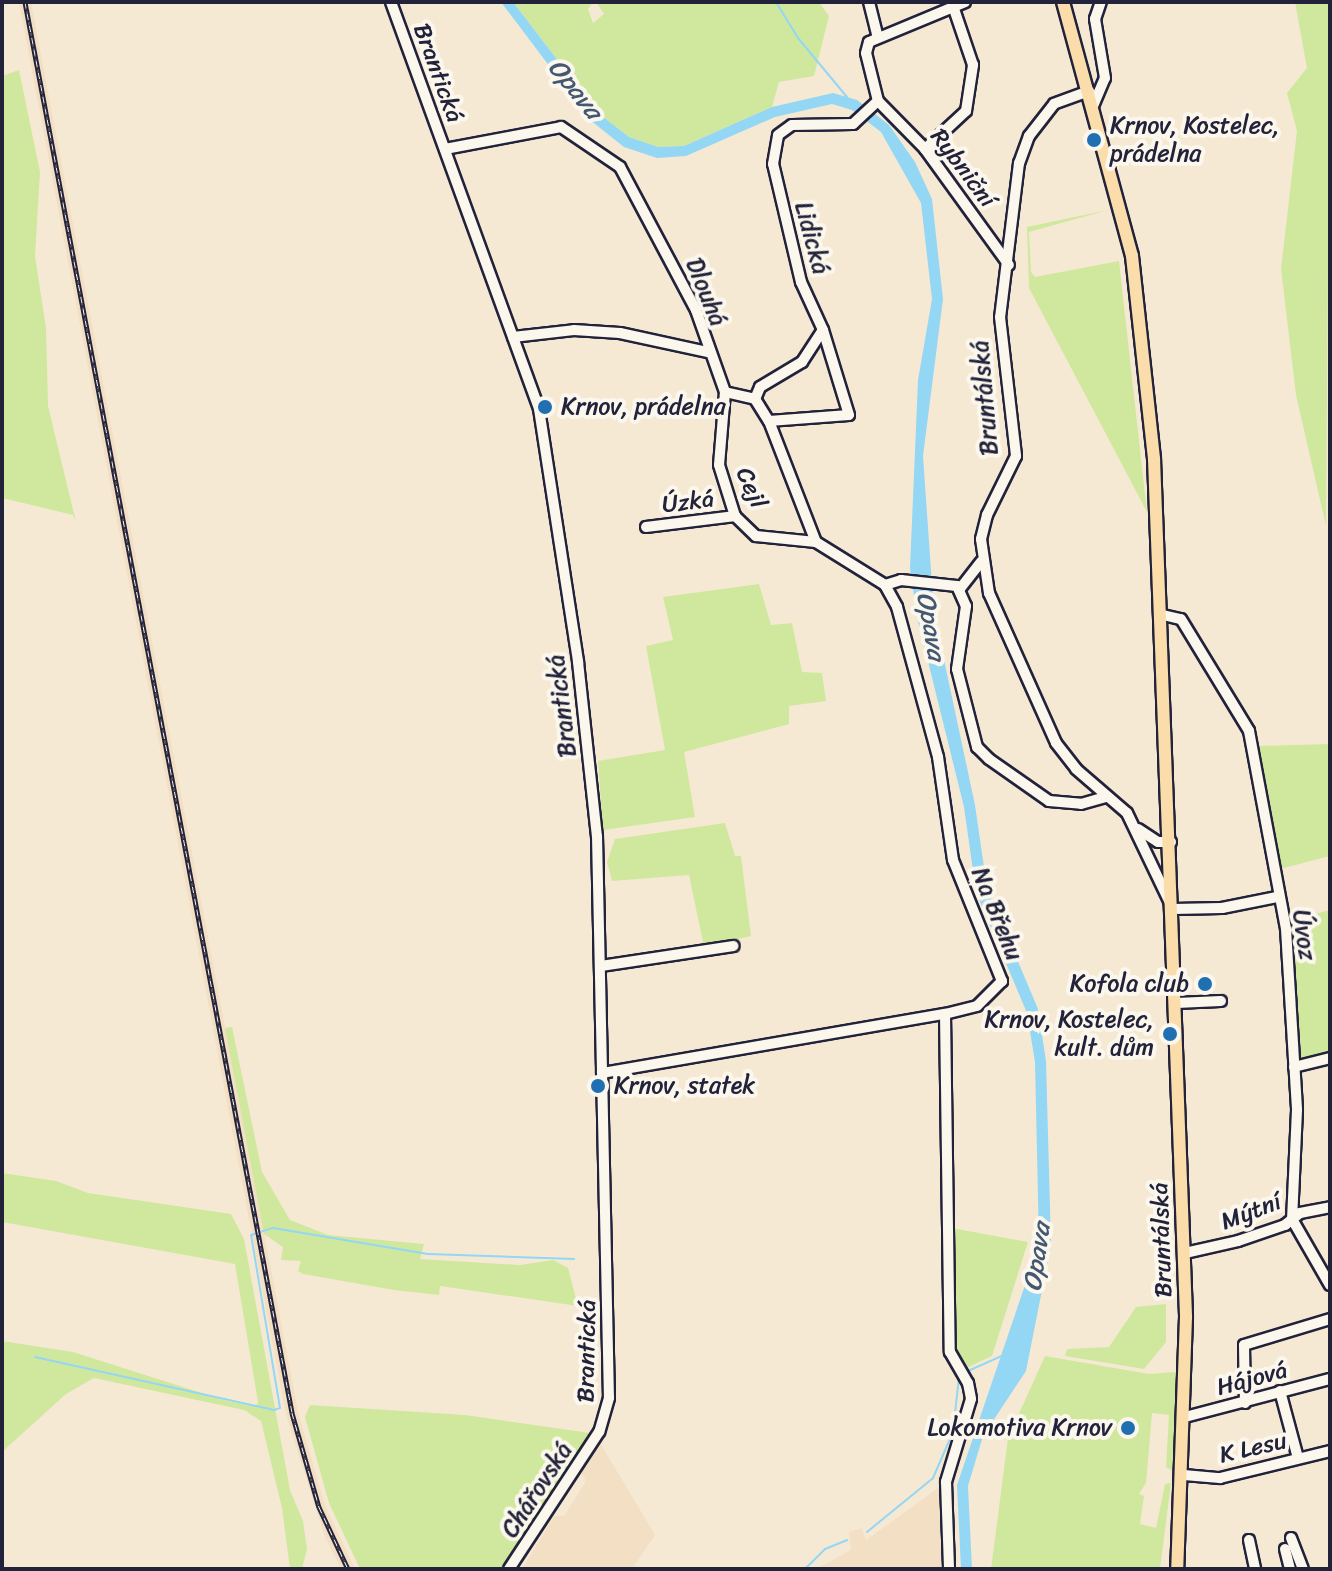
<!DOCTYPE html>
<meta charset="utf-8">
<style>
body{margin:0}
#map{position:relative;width:1332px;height:1571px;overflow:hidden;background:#f6e9d4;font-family:Sriracha,sans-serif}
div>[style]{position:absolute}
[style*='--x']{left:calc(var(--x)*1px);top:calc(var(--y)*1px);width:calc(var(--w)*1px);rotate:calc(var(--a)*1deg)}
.built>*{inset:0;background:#f3dfc3}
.green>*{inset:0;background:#cfe89e}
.water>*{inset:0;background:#93d7f5}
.stream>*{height:2px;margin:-1px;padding:0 1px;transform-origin:1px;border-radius:1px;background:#93d7f5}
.roads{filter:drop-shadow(2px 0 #22223b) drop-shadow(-2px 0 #22223b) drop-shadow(0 2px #22223b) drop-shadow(0 -2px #22223b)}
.minor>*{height:10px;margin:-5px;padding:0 5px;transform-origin:5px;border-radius:5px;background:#fbf7ec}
.major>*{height:12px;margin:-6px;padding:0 6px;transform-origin:6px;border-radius:6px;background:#faddab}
.rail>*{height:5px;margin-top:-2.5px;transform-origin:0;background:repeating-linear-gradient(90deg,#fbf7ec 0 6px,#22223b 0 12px);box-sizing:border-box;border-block:2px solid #22223b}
.dots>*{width:22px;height:22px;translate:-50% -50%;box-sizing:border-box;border:4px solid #fbf7ec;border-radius:50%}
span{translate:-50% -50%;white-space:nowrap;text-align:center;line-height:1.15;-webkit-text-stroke:8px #fbf7ec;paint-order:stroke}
.street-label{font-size:24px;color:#22223b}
.poi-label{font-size:24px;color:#22223b}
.left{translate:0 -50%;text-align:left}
.right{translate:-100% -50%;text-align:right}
.water-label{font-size:26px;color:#445873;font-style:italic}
.frame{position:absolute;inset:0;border:4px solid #22223b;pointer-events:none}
</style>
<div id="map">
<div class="built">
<div style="clip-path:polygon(19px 2px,31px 2px,298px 1412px,325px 1505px,355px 1569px,341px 1569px,325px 1537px,286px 1415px)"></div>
<div style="clip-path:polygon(600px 1443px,655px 1535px,632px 1569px,522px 1569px,554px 1516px,564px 1516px,586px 1481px,581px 1471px)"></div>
<div style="clip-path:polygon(941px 1486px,947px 1569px,816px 1569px,851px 1550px,849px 1532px,862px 1528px,866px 1540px)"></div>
</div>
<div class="green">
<div style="clip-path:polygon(513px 2px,593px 2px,588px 9px,593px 23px,604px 14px,596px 2px,819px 2px,829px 16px,814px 76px,779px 82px,772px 107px,684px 146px,658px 147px,629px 137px,598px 113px)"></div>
<div style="clip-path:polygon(1295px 2px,1330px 2px,1326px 526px,1296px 395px,1281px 269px,1297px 131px,1287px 93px,1307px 68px)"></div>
<div style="clip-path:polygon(19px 70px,40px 172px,35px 256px,46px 328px,48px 406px,76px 522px,73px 515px,2px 498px,2px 76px)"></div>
<div style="clip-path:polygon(1108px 210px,1029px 232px,1031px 272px,1035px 277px,1119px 261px,1147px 512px,1029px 288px,1027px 227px)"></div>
<div style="clip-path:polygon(759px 584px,771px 625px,792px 623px,802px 672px,822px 673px,826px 701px,789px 706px,789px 724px,684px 752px,695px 817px,603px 830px,598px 761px,665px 750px,646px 646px,673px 640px,663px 597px)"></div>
<div style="clip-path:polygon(1330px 744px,1330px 856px,1276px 870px,1257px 746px)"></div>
<div style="clip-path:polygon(725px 823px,735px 856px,741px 856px,751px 936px,704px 947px,689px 875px,612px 881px,607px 862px,615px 839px)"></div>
<div style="clip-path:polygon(1330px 910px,1330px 1051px,1300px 1059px,1288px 921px)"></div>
<div style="clip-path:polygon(232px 1027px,262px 1172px,290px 1220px,328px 1235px,424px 1244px,420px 1259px,520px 1265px,553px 1260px,568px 1268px,578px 1306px,440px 1286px,439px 1295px,394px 1290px,303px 1274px,298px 1271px,301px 1261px,281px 1260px,283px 1247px,264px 1234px,225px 1028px)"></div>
<div style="clip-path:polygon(2px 1173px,56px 1181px,88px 1193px,231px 1214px,244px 1239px,290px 1490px,303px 1521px,307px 1549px,302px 1569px,290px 1569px,282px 1508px,261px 1421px,244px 1410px,94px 1378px,66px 1394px,2px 1452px,2px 1341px,73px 1352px,227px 1401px,256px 1406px,258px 1402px,235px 1264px,2px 1222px)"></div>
<div style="clip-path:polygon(952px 1228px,1028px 1242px,992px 1356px,960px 1371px,953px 1354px)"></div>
<div style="clip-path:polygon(1166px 1304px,1166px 1342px,1144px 1369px,1065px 1356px,1067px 1349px,1109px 1347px,1136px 1307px)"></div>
<div style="clip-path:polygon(1045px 1356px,1149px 1374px,1176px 1372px,1173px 1471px,1166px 1467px,1169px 1415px,1152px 1413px,1146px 1483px,1139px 1494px,1144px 1496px,1140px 1524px,1156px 1528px,1165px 1484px,1171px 1483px,1160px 1569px,991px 1569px,1008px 1438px)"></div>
<div style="clip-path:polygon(310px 1405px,465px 1415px,590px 1433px,503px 1569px,360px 1569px,329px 1503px,305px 1417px)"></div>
</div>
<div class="water">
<div style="clip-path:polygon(501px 2px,513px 2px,598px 113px,629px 137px,658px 147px,684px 146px,772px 107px,833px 93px,857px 100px,889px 125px,915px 162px,932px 199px,943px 299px,923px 456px,934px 613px,975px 805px,987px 888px,1038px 1009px,1046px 1061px,1051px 1245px,1026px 1371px,983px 1436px,968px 1486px,972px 1569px,961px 1569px,957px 1485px,1039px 1244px,1035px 1062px,1027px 1013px,976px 892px,964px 807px,917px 617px,910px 568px,918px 380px,932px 299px,921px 203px,881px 132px,852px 110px,832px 104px,775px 117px,686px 156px,657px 158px,624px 147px,590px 120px)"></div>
</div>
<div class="stream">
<div style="--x:776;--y:2;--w:42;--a:58.6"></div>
<div style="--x:798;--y:38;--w:77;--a:50.3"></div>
<div style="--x:35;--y:1357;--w:245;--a:12.5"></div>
<div style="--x:274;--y:1410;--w:6;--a:-18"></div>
<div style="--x:280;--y:1408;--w:175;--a:-99.5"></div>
<div style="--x:251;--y:1235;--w:23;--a:-18"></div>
<div style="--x:273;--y:1228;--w:157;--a:9.5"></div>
<div style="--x:428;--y:1254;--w:146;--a:2"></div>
<div style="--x:968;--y:1371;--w:37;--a:-24"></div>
<div style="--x:867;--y:1532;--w:85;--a:-39.3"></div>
<div style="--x:933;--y:1478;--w:50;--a:-66.5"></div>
<div style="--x:953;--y:1432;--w:55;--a:-83.8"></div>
<div style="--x:805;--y:1569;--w:28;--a:-45"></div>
<div style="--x:825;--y:1549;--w:24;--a:-22"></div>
</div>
<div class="roads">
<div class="minor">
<div style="--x:391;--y:2;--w:433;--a:70"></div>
<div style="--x:539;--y:409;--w:256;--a:81.2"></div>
<div style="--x:578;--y:662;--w:175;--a:83.8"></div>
<div style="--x:597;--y:836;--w:562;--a:88.78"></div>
<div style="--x:609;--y:1398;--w:35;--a:106"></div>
<div style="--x:599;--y:1432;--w:164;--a:123.3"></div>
<div style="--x:869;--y:2;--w:34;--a:76"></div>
<div style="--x:1089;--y:91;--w:37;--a:160"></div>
<div style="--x:1054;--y:104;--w:41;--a:128"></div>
<div style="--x:1029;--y:136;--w:29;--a:110"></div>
<div style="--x:1019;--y:163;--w:155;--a:97"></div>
<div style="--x:1000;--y:317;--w:140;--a:83.4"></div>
<div style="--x:1016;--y:456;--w:66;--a:116.2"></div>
<div style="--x:987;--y:515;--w:25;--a:104"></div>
<div style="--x:981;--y:539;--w:55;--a:81.6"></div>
<div style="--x:989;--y:593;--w:164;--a:65.9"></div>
<div style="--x:1056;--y:743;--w:33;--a:52"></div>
<div style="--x:1076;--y:769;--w:67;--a:40.8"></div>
<div style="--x:1127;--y:813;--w:106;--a:64.4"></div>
<div style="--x:1173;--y:909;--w:49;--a:-1.2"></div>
<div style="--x:1222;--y:908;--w:56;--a:-11.3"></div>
<div style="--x:878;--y:101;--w:67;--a:45.6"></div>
<div style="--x:925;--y:149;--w:143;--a:54.1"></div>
<div style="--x:1093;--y:106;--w:30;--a:-67"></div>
<div style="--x:1105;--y:78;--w:60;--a:-99.6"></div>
<div style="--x:1095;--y:19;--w:18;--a:-71"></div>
<div style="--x:445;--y:149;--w:118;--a:-10.7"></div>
<div style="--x:561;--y:127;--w:71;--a:34.1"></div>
<div style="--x:620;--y:167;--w:162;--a:62"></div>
<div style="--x:696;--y:310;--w:87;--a:70.5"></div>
<div style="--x:725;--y:392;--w:31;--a:13"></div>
<div style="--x:755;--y:399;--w:26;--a:58"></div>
<div style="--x:769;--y:421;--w:130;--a:68.8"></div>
<div style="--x:816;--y:542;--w:81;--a:31.9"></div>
<div style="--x:885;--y:585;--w:25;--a:61"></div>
<div style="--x:897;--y:607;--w:156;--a:74.7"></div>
<div style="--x:938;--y:757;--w:104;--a:81.7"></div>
<div style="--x:953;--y:860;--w:131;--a:68"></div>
<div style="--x:1002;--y:981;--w:35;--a:135"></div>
<div style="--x:977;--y:1006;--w:33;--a:166"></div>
<div style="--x:945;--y:1014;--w:338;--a:89.2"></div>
<div style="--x:950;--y:1352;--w:36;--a:60"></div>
<div style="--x:968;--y:1383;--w:16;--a:79"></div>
<div style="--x:971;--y:1399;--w:87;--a:106.8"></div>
<div style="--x:946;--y:1482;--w:87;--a:88"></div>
<div style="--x:925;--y:149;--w:56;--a:-42.8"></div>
<div style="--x:966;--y:111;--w:47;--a:-81.3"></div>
<div style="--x:973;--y:65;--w:62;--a:-108.7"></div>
<div style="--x:513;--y:337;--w:61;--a:-6.5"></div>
<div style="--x:574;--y:330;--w:46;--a:3.7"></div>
<div style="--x:620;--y:333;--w:90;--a:12.2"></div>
<div style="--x:725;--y:392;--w:73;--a:94.7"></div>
<div style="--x:719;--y:465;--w:53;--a:72.6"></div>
<div style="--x:735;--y:516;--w:29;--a:44"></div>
<div style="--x:756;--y:536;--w:60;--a:5.7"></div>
<div style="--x:755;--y:399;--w:13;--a:-67"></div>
<div style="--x:760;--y:387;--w:49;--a:-30.8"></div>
<div style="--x:802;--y:362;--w:38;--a:-57"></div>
<div style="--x:823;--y:330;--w:53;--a:-114.6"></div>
<div style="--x:801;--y:282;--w:121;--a:-103.3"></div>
<div style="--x:773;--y:164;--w:29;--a:-80"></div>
<div style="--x:778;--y:135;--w:17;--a:-36"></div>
<div style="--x:792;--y:125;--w:61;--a:-0.9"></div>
<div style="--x:853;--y:124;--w:34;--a:-43"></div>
<div style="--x:878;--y:101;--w:49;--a:-104"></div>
<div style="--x:866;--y:53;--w:11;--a:-75"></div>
<div style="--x:869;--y:42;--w:104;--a:-22.6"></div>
<div style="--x:769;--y:421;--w:80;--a:-4.3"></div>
<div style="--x:849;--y:415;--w:89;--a:-107"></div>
<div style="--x:646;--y:527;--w:90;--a:-7"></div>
<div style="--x:885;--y:585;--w:17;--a:-17"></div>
<div style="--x:901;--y:580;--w:56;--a:6.1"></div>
<div style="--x:957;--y:586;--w:22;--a:66"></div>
<div style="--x:966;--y:606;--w:64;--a:98.1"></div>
<div style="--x:957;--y:669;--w:81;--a:75.6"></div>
<div style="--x:977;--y:747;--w:17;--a:45"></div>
<div style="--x:989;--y:759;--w:73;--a:35"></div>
<div style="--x:1049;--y:801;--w:32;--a:5"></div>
<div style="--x:1081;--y:804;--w:26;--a:-16"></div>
<div style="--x:959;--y:590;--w:36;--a:-52"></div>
<div style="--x:1163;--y:615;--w:18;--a:13"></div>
<div style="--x:1181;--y:619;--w:131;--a:58.7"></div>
<div style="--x:1249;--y:731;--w:201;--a:79.4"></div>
<div style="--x:1286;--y:929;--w:181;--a:86.5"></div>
<div style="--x:1297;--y:1110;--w:109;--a:92.6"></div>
<div style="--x:1292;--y:1219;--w:76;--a:60.1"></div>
<div style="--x:1138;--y:829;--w:24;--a:33"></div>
<div style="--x:1158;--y:842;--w:13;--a:0"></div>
<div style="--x:601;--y:966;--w:134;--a:-8.6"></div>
<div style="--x:1176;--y:1003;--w:45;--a:-2.5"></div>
<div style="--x:1294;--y:1067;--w:37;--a:-14"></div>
<div style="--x:602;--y:1073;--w:348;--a:-9.8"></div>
<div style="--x:1185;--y:1253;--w:54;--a:-12.8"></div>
<div style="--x:1238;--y:1241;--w:50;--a:-18.8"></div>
<div style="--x:1285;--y:1225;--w:19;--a:-39"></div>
<div style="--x:1300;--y:1213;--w:31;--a:-11"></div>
<div style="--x:1280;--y:1391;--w:69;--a:75"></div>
<div style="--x:1245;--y:1403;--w:58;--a:-91"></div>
<div style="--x:1244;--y:1345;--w:90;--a:-16.8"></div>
<div style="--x:1185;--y:1417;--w:150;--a:-14.7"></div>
<div style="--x:1184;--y:1475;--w:36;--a:5"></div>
<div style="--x:1220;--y:1478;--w:113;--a:-13.8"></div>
<div style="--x:1291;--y:1538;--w:33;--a:69"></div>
<div style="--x:1249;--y:1540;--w:30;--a:78"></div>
<div style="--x:1285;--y:1549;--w:21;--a:76"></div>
</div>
<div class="major">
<div style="--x:1063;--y:2;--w:263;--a:74.8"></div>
<div style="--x:1132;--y:256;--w:204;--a:83.8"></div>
<div style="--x:1154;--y:459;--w:859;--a:87.86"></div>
<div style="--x:1186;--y:1317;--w:252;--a:92"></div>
</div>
</div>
<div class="rail">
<div style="--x:25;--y:2;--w:1436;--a:79.28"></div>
<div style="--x:292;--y:1413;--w:98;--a:74"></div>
<div style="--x:319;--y:1507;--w:68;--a:64.9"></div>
</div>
<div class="dots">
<div style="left:1094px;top:140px;background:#1f6fb2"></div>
<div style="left:545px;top:407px;background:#1f6fb2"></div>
<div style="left:1205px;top:984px;background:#1f6fb2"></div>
<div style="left:1170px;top:1034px;background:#1f6fb2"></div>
<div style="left:598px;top:1086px;background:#1f6fb2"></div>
<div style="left:1128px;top:1428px;background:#1f6fb2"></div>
</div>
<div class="street-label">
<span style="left:438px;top:73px;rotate:70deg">Brantická</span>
<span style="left:963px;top:168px;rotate:53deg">Rybniční</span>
<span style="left:812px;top:238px;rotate:75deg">Lidická</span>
<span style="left:706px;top:292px;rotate:68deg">Dlouhá</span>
<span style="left:985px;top:398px;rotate:-95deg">Bruntálská</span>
<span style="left:751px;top:488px;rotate:66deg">Cejl</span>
<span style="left:688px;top:502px;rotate:-7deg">Úzká</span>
<span style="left:562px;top:706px;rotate:-97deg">Brantická</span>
<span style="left:997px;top:914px;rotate:68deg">Na Břehu</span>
<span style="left:1304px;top:935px;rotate:82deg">Úvoz</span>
<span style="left:1251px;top:1212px;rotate:-21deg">Mýtní</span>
<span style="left:1162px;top:1240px;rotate:-92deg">Bruntálská</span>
<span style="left:587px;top:1351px;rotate:-89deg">Brantická</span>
<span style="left:1252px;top:1379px;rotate:-15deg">Hájová</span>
<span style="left:1253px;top:1448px;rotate:-13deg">K Lesu</span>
<span style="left:537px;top:1490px;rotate:-57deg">Chářovská</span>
</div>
<div class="poi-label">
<span class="left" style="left:1110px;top:140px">Krnov, Kostelec,<br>prádelna</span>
<span class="left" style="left:561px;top:407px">Krnov, prádelna</span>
<span class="right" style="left:1189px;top:984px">Kofola club</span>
<span class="right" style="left:1154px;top:1034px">Krnov, Kostelec,<br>kult. dům</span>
<span class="left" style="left:614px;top:1086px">Krnov, statek</span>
<span class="right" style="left:1112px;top:1428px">Lokomotiva Krnov</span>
</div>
<div class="water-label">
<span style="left:575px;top:89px;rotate:51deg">Opava</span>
<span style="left:931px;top:626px;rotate:80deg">Opava</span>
<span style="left:1037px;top:1257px;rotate:-82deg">Opava</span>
</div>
<div class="frame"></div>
</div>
